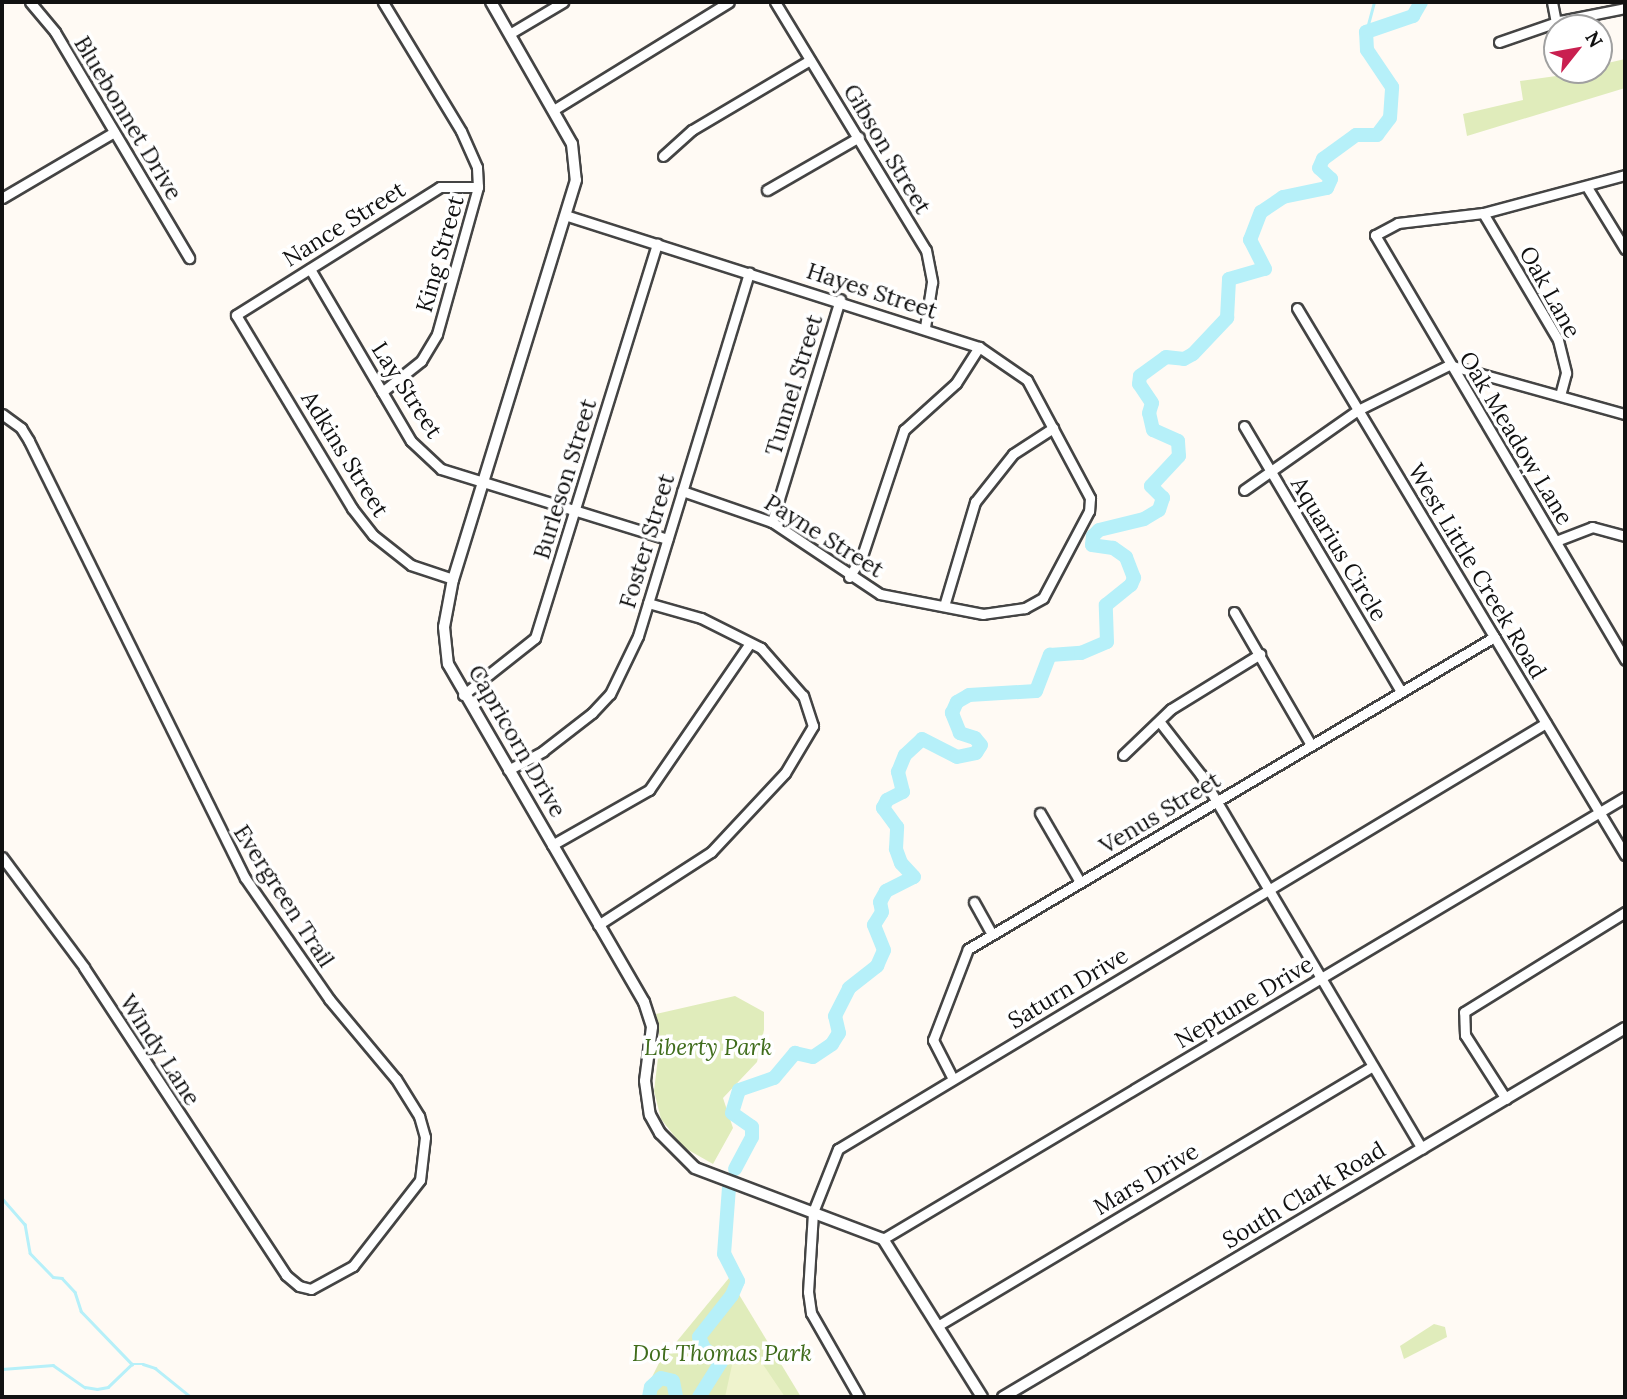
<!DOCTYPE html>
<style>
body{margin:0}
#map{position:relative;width:1627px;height:1399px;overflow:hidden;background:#fffaf4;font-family:Lora,serif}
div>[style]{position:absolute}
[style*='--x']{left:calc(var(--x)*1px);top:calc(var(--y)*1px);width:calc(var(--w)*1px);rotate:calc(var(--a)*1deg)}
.green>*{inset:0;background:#e0ecbb}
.pitch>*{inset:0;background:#eff3cd}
.stream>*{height:2.5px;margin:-1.25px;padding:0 1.25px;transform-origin:1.25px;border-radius:1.25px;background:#b6f0f9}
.river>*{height:14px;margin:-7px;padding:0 7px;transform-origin:7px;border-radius:7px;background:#b6f0f9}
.roads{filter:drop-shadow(2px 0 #444) drop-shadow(-2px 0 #444) drop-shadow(0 2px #444) drop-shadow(0 -2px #444)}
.minor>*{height:9px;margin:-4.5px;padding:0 4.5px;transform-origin:4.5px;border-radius:4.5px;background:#fff}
.tertiary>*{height:10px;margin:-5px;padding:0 5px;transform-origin:5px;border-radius:5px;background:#fff}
span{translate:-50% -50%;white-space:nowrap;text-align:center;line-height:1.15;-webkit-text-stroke:7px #fff;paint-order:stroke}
.street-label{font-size:23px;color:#111}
.park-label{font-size:23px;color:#406d1c;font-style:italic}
.frame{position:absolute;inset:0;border:4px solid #111;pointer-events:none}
.north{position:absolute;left:1543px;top:14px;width:70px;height:70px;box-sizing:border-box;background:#fff;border:2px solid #a0a0a0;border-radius:50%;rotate:59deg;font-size:19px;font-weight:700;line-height:28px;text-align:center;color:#111}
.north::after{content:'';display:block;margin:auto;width:24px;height:32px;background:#c92050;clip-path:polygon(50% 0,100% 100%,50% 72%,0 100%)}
</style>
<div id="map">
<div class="green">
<div style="clip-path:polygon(1625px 59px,1625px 88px,1467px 136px,1463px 114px,1523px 100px,1520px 81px,1599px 70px,1599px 65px)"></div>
<div style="clip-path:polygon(735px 996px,764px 1012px,764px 1030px,757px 1062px,723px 1098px,733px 1128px,713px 1164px,683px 1147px,661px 1119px,654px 1091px,660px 1041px,656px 1014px)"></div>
<div style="clip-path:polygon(729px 1278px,801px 1397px,642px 1397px,659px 1363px)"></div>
<div style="clip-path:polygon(1434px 1324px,1445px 1327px,1447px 1337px,1404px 1359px,1400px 1346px)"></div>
</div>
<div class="pitch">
<div style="clip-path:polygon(736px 1347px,762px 1363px,785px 1397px,725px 1397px)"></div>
</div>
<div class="stream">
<div style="--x:1366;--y:32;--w:31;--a:-75"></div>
<div style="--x:2;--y:1198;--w:35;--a:49"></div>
<div style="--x:25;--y:1224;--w:29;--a:80"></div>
<div style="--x:30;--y:1253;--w:33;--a:46"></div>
<div style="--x:53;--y:1277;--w:9;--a:6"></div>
<div style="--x:62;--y:1278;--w:19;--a:47"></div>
<div style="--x:75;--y:1292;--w:20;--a:72"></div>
<div style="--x:81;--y:1311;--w:74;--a:46.1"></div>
<div style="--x:2;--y:1369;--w:51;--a:-4.5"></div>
<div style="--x:53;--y:1365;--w:39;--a:35"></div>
<div style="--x:85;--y:1387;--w:12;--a:9"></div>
<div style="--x:97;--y:1389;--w:11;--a:-10"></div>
<div style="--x:108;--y:1387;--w:33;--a:-44"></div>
<div style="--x:132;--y:1364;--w:11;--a:0"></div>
<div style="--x:143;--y:1364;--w:13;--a:18"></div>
<div style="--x:155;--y:1368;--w:46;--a:38.9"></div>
</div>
<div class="river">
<div style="--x:735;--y:1169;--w:36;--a:-62"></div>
<div style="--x:752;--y:1137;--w:10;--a:-90"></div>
<div style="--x:752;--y:1127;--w:24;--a:-145"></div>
<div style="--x:732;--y:1113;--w:24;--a:-73"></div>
<div style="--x:739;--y:1090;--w:37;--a:-19"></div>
<div style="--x:774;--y:1078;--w:33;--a:-50"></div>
<div style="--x:795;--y:1053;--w:18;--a:13"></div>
<div style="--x:813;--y:1057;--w:23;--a:-34"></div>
<div style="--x:832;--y:1044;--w:13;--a:-58"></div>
<div style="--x:839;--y:1033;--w:17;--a:-103"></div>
<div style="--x:835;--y:1016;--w:31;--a:-63"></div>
<div style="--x:849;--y:988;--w:36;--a:-38"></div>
<div style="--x:877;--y:966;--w:17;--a:-66"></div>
<div style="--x:884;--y:950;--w:27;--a:-112"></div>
<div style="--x:874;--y:925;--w:15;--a:-58"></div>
<div style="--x:882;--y:912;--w:10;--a:-101"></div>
<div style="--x:880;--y:902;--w:13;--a:-61"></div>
<div style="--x:886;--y:891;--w:31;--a:-27"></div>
<div style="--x:914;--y:877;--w:19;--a:-133"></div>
<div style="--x:901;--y:863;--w:15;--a:-110"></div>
<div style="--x:896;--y:849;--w:22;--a:-87"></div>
<div style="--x:897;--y:827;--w:24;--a:-126"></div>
<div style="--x:883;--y:808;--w:9;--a:-63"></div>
<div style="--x:887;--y:800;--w:18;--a:-27"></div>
<div style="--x:903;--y:792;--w:21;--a:-104"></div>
<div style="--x:898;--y:772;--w:18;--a:-68"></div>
<div style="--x:905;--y:755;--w:23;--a:-43"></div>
<div style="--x:922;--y:739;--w:39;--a:27"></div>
<div style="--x:957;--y:757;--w:19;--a:-12"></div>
<div style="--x:976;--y:753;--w:9;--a:-58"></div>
<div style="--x:981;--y:745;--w:9;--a:-131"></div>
<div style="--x:975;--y:738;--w:16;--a:-162"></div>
<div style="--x:960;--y:733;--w:22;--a:-112"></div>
<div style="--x:952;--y:713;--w:12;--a:-66"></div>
<div style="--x:957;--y:702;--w:14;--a:-30"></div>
<div style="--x:969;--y:695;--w:67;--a:-3.4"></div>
<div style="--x:1036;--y:691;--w:39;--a:-69"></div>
<div style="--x:1050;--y:655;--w:31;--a:-4"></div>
<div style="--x:1081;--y:653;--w:28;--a:-23"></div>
<div style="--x:1107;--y:642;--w:37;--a:-92"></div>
<div style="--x:1106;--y:605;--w:32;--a:-39"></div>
<div style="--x:1131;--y:585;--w:8;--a:-67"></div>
<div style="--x:1134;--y:578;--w:22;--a:-111"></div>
<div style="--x:1126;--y:557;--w:16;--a:-145"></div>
<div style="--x:1113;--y:548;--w:21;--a:-172"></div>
<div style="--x:1092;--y:545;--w:9;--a:-84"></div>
<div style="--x:1093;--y:536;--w:8;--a:-45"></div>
<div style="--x:1099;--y:530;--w:46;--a:-13.7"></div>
<div style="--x:1144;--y:519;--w:17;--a:-31"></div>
<div style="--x:1159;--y:510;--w:13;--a:-72"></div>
<div style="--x:1163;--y:498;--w:17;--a:-135"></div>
<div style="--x:1151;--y:486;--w:41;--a:-47"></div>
<div style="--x:1179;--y:456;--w:15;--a:-94"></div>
<div style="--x:1178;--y:441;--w:27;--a:-156"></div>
<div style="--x:1153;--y:430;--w:17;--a:-103"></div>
<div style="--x:1149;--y:413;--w:10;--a:-73"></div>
<div style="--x:1152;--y:403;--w:23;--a:-124"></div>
<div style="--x:1139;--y:384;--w:8;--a:-83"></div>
<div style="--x:1140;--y:376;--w:32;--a:-36"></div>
<div style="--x:1166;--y:357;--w:18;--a:6"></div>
<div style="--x:1184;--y:359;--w:10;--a:-29"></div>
<div style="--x:1193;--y:354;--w:50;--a:-46.6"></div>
<div style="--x:1227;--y:318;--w:39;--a:-87"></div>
<div style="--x:1229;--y:279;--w:37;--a:-16"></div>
<div style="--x:1265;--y:269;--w:33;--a:-117"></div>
<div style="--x:1250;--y:240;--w:30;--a:-69"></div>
<div style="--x:1261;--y:212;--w:27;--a:-34"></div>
<div style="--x:1283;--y:197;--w:45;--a:-11.6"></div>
<div style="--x:1327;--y:188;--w:10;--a:-66"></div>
<div style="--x:1331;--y:179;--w:16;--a:-137"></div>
<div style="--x:1319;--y:168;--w:10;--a:-66"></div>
<div style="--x:1323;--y:159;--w:41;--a:-36"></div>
<div style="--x:1356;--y:135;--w:21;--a:0"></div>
<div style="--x:1377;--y:135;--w:21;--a:-53"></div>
<div style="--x:1390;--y:118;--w:31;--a:-86"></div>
<div style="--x:1392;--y:87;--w:45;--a:-124"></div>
<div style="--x:1367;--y:50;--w:18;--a:-93"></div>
<div style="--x:1366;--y:32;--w:50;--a:-18.8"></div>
<div style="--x:1413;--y:16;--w:16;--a:-60"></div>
<div style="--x:649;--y:1397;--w:10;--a:-79"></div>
<div style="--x:651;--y:1387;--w:13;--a:-42"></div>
<div style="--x:661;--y:1378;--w:12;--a:14"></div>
<div style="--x:673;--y:1381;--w:16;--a:79"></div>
<div style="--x:699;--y:1397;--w:41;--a:-57.8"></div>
<div style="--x:721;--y:1362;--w:22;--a:-141"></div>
<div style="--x:704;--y:1348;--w:12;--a:-114"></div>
<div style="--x:699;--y:1337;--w:53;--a:-51.8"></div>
<div style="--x:732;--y:1295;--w:15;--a:-67"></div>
<div style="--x:738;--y:1281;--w:30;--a:-117"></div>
<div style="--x:724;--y:1254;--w:66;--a:-85.7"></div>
</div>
<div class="roads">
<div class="minor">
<div style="--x:30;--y:2;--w:39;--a:50"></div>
<div style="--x:55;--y:32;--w:263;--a:59.3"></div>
<div style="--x:775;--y:2;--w:290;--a:58.7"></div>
<div style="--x:926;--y:250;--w:33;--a:79"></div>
<div style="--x:932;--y:282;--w:46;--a:98.8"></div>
<div style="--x:1552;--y:2;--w:20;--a:79"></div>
<div style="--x:511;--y:33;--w:61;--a:-30.8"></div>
<div style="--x:1499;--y:42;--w:65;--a:-19"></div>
<div style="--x:1560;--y:21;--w:66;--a:-11.3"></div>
<div style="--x:555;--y:109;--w:204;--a:-31.6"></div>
<div style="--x:663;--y:156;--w:39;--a:-42"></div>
<div style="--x:692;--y:130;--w:137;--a:-30.7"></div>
<div style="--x:1625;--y:175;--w:147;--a:165"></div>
<div style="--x:1483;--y:213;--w:86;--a:173.3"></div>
<div style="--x:1398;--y:223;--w:26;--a:152"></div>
<div style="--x:1375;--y:235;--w:493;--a:59.5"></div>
<div style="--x:1587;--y:187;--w:73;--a:58.5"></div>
<div style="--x:767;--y:190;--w:106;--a:-29.9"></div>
<div style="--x:2;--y:198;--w:130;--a:-30.5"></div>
<div style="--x:1483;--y:213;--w:147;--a:59.4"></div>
<div style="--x:1558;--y:340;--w:34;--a:76"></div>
<div style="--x:1566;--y:373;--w:23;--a:105"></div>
<div style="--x:568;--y:216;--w:431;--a:17.7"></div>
<div style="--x:979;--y:347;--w:58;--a:34.5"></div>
<div style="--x:1027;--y:380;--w:134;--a:61.9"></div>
<div style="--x:1090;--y:498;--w:13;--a:94"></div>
<div style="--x:1089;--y:511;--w:98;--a:117.9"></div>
<div style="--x:1043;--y:598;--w:21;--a:151"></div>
<div style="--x:1025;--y:608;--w:42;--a:171.9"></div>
<div style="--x:983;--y:614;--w:105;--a:-169"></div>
<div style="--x:880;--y:594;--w:130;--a:-146.3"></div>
<div style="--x:772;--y:522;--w:95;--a:-161"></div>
<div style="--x:310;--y:269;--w:199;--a:59.6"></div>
<div style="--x:411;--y:441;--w:41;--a:43"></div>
<div style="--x:441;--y:469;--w:237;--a:17.2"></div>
<div style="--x:1297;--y:308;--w:638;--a:59.05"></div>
<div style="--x:382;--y:392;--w:50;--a:-38.5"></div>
<div style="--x:421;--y:361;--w:31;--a:-59"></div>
<div style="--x:437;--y:334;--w:153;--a:-74.4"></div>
<div style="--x:478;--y:187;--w:20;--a:-93"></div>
<div style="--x:477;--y:167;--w:39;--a:-114"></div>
<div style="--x:461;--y:131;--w:151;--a:-121.2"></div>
<div style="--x:2;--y:414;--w:24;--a:36"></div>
<div style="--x:21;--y:428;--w:15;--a:58"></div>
<div style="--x:29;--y:441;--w:487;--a:63.7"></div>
<div style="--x:245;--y:878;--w:147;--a:55.2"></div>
<div style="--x:329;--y:999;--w:104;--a:50.1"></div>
<div style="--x:396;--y:1079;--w:44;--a:58.1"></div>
<div style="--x:419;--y:1116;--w:22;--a:74"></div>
<div style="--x:425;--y:1137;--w:43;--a:96.6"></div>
<div style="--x:420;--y:1180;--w:109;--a:127.9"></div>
<div style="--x:353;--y:1266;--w:48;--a:151.3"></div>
<div style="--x:311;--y:1289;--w:12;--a:-166"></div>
<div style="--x:299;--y:1286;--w:17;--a:-140"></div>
<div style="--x:286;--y:1275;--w:368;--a:-123.3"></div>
<div style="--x:84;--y:967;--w:137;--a:-126.7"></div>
<div style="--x:1244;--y:426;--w:308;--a:59.4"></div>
<div style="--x:1244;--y:490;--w:139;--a:-35.1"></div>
<div style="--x:1358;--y:410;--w:102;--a:-26.3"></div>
<div style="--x:1449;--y:365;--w:183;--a:15.6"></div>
<div style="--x:772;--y:522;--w:233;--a:-73"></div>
<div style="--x:1556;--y:541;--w:39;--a:-21"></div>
<div style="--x:1592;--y:527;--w:34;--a:15"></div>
<div style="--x:849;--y:577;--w:25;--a:-58"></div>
<div style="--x:862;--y:556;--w:133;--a:-71.6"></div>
<div style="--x:904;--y:430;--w:70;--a:-42.1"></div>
<div style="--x:956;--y:383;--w:43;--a:-57.4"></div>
<div style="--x:453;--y:579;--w:44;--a:-161.6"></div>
<div style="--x:411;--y:565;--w:48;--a:-141.7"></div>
<div style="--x:373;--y:535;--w:34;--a:-128"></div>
<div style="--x:352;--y:508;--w:225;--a:-121"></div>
<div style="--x:236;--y:315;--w:241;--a:-32.1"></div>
<div style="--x:440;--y:187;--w:38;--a:0"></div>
<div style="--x:944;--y:606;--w:109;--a:-73.4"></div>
<div style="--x:975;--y:502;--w:61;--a:-51.6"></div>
<div style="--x:1013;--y:454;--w:48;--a:-33"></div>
<div style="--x:1234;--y:612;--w:154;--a:59.9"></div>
<div style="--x:463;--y:695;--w:92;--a:-38.4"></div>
<div style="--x:535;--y:638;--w:413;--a:-72.8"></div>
<div style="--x:1159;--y:721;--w:68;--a:52.1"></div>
<div style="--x:1201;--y:775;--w:434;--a:59.4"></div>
<div style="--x:1123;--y:755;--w:66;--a:-43.8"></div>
<div style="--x:1171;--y:709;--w:105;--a:-31.7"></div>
<div style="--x:508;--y:770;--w:40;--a:-28"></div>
<div style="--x:543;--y:751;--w:62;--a:-37.8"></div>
<div style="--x:592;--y:713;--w:26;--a:-47"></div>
<div style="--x:610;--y:694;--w:64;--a:-64.2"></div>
<div style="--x:638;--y:636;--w:380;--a:-73"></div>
<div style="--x:1040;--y:813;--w:80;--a:59.9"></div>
<div style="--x:552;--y:845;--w:112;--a:-29.6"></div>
<div style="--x:649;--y:790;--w:178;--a:-55.5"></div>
<div style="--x:974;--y:902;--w:37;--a:61"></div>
<div style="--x:598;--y:925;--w:135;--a:-32.9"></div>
<div style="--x:711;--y:852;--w:108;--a:-46.9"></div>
<div style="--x:785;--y:773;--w:55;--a:-59.2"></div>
<div style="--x:813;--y:726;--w:32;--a:-108"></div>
<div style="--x:803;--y:696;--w:64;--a:-131.2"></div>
<div style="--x:761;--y:648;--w:67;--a:-153.4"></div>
<div style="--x:701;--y:618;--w:55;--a:-164.2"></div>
<div style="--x:953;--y:1079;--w:44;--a:-117.1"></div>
<div style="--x:933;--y:1040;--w:97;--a:-69"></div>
<div style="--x:968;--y:949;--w:612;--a:-30.67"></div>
<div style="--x:1506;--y:1099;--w:76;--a:-122.6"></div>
<div style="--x:1465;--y:1035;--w:23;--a:-92"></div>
<div style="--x:1464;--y:1012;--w:190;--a:-31.8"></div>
<div style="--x:883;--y:1239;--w:864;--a:-30.78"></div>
<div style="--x:939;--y:1325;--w:505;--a:-30.83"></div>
<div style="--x:859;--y:1397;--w:97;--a:-119.7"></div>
<div style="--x:811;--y:1313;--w:21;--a:-98"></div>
<div style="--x:808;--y:1292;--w:80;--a:-86.4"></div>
<div style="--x:813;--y:1212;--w:68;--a:-68.4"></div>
<div style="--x:838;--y:1149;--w:826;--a:-31.04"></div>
</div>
<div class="tertiary">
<div style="--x:491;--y:2;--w:163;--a:60.3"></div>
<div style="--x:572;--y:144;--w:36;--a:84"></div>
<div style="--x:576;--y:180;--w:418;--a:107.1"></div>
<div style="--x:453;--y:579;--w:49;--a:100.6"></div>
<div style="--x:444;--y:627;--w:37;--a:84"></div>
<div style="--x:448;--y:664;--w:391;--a:59.9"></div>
<div style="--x:644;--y:1002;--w:26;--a:72"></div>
<div style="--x:652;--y:1027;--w:54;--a:97.4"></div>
<div style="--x:645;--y:1081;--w:34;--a:82"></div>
<div style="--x:650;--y:1115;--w:21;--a:61"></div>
<div style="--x:660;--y:1133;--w:49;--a:45"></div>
<div style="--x:695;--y:1168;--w:201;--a:20.7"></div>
<div style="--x:883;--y:1239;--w:186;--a:57.9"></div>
<div style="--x:1003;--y:1397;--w:723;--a:-30.68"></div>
</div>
</div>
<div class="street-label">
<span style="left:128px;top:118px;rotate:59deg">Bluebonnet Drive</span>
<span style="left:887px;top:149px;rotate:59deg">Gibson Street</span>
<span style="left:344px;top:224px;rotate:-32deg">Nance Street</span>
<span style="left:440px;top:254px;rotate:-74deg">King Street</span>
<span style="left:872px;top:291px;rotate:18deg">Hayes Street</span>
<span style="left:1550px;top:292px;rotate:61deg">Oak Lane</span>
<span style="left:794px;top:385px;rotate:-73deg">Tunnel Street</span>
<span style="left:407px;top:390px;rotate:57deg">Lay Street</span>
<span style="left:1516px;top:438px;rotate:59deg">Oak Meadow Lane</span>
<span style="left:345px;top:454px;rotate:58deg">Adkins Street</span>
<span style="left:565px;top:479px;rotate:-73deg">Burleson Street</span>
<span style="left:824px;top:536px;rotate:32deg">Payne Street</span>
<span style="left:647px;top:541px;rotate:-73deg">Foster Street</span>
<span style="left:1339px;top:549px;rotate:59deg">Aquarius Circle</span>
<span style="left:1477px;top:571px;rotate:59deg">West Little Creek Road</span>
<span style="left:517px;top:741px;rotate:60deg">Capricorn Drive</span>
<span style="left:1160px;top:813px;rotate:-31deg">Venus Street</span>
<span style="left:284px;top:896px;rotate:57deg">Evergreen Trail</span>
<span style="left:1068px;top:988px;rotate:-31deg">Saturn Drive</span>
<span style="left:1244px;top:1002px;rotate:-31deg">Neptune Drive</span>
<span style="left:160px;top:1050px;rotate:57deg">Windy Lane</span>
<span style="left:1146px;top:1179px;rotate:-31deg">Mars Drive</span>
<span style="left:1304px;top:1195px;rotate:-31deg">South Clark Road</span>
</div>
<div class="park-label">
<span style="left:708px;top:1047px">Liberty Park</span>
<span style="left:722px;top:1353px">Dot Thomas Park</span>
</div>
<div class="frame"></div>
<div class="north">N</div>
</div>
